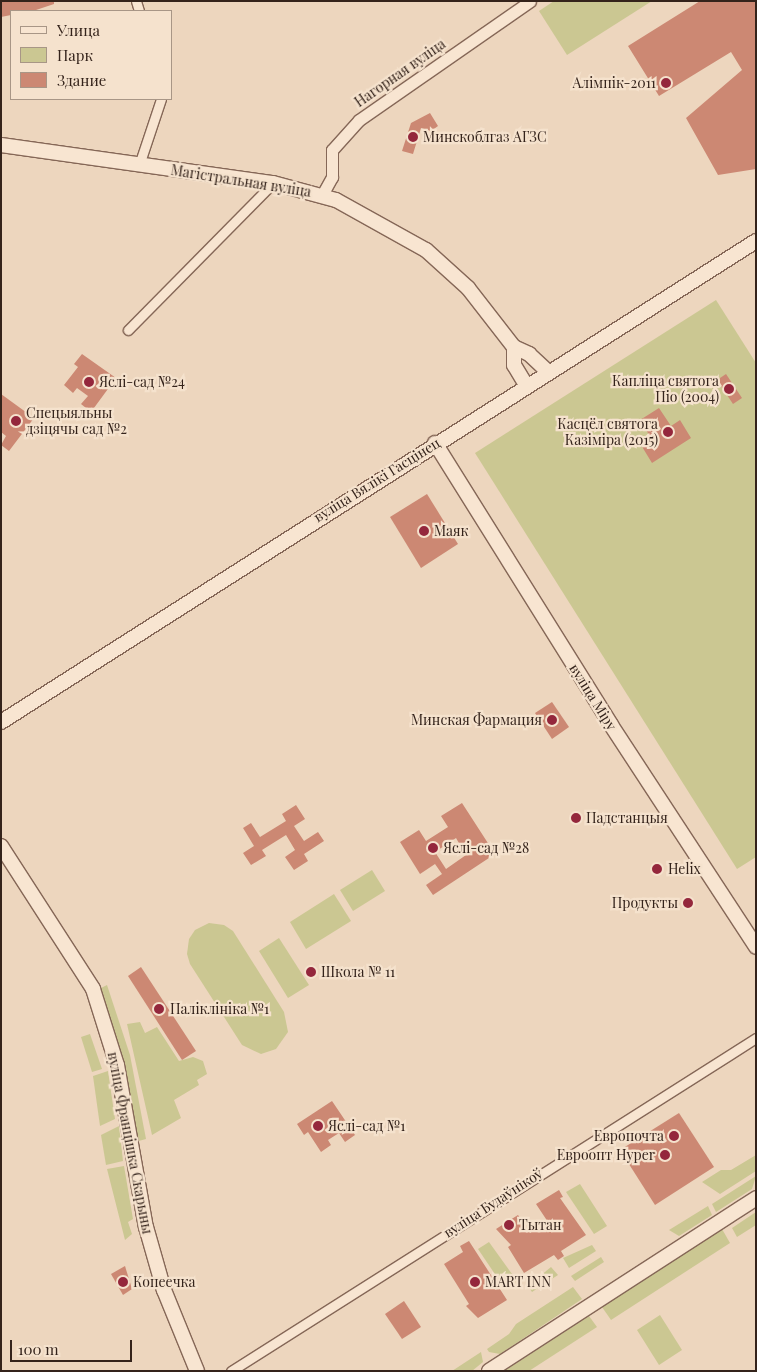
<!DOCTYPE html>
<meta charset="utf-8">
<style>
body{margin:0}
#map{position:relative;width:757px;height:1372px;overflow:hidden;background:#edd6be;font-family:"Playfair Display",serif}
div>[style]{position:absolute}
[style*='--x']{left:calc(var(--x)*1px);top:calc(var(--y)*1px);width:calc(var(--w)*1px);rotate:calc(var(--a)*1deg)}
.green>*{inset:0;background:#cbc792}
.building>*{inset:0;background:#cc8873}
.roads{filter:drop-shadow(1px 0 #856757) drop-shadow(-1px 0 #856757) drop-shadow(0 1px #856757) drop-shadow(0 -1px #856757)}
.minor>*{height:9px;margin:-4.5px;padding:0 4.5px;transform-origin:4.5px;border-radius:4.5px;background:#f8e5d1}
.tertiary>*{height:11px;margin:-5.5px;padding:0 5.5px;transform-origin:5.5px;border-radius:5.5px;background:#f8e5d1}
.secondary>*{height:14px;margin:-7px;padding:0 7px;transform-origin:7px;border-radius:7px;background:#f8e5d1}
.dots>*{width:14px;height:14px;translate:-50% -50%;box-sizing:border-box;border:2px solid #f5e2cd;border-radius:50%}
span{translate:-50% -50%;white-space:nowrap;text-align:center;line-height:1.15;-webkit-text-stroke:4.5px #f5e2cd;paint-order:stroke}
.street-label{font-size:14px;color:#34231b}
.poi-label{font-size:14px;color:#34231b}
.right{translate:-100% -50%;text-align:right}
.left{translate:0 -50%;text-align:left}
.frame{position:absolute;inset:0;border:2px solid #34231b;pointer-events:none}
.legend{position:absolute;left:10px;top:10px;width:162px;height:90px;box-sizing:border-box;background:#f5e2cd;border:1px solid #a89686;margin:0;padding:6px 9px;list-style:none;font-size:15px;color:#34231b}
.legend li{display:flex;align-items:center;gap:10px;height:25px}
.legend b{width:25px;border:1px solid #a89686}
.scale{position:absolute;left:10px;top:1340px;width:122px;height:22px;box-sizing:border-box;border:2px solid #34231b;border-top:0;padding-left:6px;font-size:15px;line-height:18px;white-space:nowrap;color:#34231b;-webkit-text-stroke:4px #f5e2cd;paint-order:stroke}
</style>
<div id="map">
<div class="green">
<div style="clip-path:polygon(554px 1px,652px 1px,567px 55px,539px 11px)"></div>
<div style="clip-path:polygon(716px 300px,756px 363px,756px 857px,737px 869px,475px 453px)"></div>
<div style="clip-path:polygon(372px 870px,385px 891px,353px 911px,340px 890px)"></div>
<div style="clip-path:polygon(334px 894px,351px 921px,306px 949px,290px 922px)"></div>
<div style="clip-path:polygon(209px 923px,224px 925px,233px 931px,284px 1012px,288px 1032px,276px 1049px,261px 1054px,242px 1045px,190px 964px,187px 954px,189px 939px,195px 930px)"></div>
<div style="clip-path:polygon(279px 938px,309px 985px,288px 998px,259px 951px)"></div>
<div style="clip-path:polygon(107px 985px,130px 1055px,146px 1139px,135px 1142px,97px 990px)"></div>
<div style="clip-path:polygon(140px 1022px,145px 1033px,157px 1027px,179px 1061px,193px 1057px,203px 1061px,207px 1074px,197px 1080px,199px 1085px,174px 1100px,181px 1118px,152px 1135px,127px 1024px)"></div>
<div style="clip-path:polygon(90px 1034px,102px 1069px,92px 1072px,81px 1037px)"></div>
<div style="clip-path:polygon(108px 1071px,115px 1119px,100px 1126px,93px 1076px)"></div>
<div style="clip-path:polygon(119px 1126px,123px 1161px,106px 1165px,101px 1135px)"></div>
<div style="clip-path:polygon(756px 1155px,756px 1171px,720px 1194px,702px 1182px,721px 1170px,731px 1170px)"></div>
<div style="clip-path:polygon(124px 1166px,133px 1219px,128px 1222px,132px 1234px,125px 1240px,107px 1169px)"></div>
<div style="clip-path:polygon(756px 1176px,752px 1189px,716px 1212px,712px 1204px)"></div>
<div style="clip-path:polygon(580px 1184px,607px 1226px,594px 1234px,566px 1192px)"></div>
<div style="clip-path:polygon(708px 1206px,712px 1215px,679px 1236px,669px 1230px)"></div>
<div style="clip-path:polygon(756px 1212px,756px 1225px,737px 1237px,732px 1228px)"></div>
<div style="clip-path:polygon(722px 1229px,730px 1243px,611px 1320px,602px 1307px)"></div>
<div style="clip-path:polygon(489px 1242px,517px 1281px,505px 1289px,478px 1249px)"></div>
<div style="clip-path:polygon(592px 1245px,596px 1251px,569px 1268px,563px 1258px)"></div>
<div style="clip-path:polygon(601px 1257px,604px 1262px,575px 1281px,571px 1276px)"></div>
<div style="clip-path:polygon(551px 1267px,558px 1275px,532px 1292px,528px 1286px)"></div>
<div style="clip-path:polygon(573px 1287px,582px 1299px,500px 1354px,489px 1352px,487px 1349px,509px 1334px,516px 1324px)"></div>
<div style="clip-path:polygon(660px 1315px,682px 1350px,659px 1365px,637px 1330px)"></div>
<div style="clip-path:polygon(589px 1316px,597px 1327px,529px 1371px,504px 1371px)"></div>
<div style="clip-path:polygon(481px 1352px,483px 1362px,472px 1371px,452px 1371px)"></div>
</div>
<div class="building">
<div style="clip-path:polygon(1px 1px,54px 1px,54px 4px,33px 11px,11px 11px,11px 15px,1px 17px)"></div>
<div style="clip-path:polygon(700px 1px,756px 1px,756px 169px,718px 175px,686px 118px,742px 70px,731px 52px,659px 96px,628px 46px)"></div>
<div style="clip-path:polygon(430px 113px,438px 126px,431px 131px,421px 128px,413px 154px,402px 151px,411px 123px)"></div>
<div style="clip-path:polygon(82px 354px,116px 378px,91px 412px,81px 404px,88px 396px,77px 388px,73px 393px,64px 385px,78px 367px,74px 364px)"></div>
<div style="clip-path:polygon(726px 374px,742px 398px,733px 404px,717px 380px)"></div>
<div style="clip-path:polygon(1px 394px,34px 418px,9px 451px,1px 445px,6px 436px,1px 432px)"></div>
<div style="clip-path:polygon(659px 408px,671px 426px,680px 420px,691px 438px,652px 463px,641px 445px,651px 438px,640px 420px)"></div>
<div style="clip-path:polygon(427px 494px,458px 544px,421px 568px,390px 517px)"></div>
<div style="clip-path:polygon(552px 702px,569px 727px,552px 739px,535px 713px)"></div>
<div style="clip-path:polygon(evenodd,462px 803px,495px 854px,433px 895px,426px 885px,442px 874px,435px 864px,420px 874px,400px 842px,419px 830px,426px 841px,448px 827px,441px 816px,462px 803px,456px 838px,466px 855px,446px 869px,435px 852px,456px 838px)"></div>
<div style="clip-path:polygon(296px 805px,305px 819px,294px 826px,304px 841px,318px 832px,324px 841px,304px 854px,308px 861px,294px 870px,285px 857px,295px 850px,286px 835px,262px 850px,266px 856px,251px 865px,243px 853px,254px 846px,243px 828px,251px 823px,260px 837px,286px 821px,282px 814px)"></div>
<div style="clip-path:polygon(141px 967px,196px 1051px,182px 1060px,128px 976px)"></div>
<div style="clip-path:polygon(332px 1101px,355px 1135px,345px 1142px,339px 1133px,328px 1140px,331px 1145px,321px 1152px,308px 1132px,304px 1135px,297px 1124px)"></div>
<div style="clip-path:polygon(679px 1113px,714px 1167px,655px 1205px,620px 1150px)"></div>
<div style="clip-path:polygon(559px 1190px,563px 1197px,560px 1198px,586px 1235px,561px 1251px,564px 1256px,558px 1260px,554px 1255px,524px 1273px,508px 1247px,511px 1245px,496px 1229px,518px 1215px,530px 1233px,548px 1222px,536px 1204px)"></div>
<div style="clip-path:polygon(469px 1241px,507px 1300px,478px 1318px,466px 1306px,469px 1304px,444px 1264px,463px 1252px,460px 1246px)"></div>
<div style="clip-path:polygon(125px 1266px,132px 1289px,123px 1295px,111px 1274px)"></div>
<div style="clip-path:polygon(404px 1301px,421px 1327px,402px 1339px,385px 1314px)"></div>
</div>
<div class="roads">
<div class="minor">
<div style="--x:136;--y:1;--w:10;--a:73"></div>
<div style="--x:139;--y:165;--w:70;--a:-71.6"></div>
<div style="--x:128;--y:330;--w:206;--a:-45.4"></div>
<div style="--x:231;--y:1371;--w:622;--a:-32.39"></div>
</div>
<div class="tertiary">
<div style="--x:322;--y:195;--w:21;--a:-61"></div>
<div style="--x:332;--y:177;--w:27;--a:-90"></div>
<div style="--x:332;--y:150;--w:40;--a:-48"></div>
<div style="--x:359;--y:120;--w:208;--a:-34.8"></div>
</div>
<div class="secondary">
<div style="--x:1;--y:145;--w:275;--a:8"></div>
<div style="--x:273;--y:183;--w:65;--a:15.1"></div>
<div style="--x:336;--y:200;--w:103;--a:29.1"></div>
<div style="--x:426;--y:250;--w:57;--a:42.1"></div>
<div style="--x:468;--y:288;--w:75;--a:52.1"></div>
<div style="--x:514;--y:347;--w:17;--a:25"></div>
<div style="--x:529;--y:354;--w:25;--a:43"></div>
<div style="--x:514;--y:347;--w:18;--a:90"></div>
<div style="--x:514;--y:365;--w:23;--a:59"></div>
<div style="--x:435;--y:443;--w:332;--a:58"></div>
<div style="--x:611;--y:725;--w:265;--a:56.8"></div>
<div style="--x:1;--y:722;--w:895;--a:-32.5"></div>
<div style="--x:1;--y:846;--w:170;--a:57.2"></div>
<div style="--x:93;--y:989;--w:80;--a:72.5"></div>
<div style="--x:117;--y:1065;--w:165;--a:79.9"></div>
<div style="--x:146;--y:1227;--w:66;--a:74.1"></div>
<div style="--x:164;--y:1290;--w:87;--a:67.8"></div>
<div style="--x:489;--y:1371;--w:318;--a:-32.9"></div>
</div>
</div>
<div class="dots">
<div style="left:666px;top:83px;background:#94273c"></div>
<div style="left:413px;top:137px;background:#94273c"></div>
<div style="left:89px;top:382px;background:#94273c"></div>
<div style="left:729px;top:389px;background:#94273c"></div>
<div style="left:16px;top:421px;background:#94273c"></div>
<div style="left:668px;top:432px;background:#94273c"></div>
<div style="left:424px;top:531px;background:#94273c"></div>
<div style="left:552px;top:720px;background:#94273c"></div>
<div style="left:576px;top:818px;background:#94273c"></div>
<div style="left:433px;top:848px;background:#94273c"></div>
<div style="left:657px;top:869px;background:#94273c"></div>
<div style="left:688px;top:903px;background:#94273c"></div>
<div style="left:311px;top:972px;background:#94273c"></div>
<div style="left:159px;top:1009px;background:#94273c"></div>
<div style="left:318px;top:1126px;background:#94273c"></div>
<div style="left:674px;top:1136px;background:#94273c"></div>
<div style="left:665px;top:1155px;background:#94273c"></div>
<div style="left:509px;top:1225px;background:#94273c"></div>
<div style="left:123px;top:1282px;background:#94273c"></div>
<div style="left:475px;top:1282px;background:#94273c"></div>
</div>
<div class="street-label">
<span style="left:400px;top:73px;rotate:-35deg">Нагорная вуліца</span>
<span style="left:241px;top:181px;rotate:9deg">Магістральная вуліца</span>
<span style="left:377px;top:480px;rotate:-32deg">вуліца Вялікі Гасцінец</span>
<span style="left:593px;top:697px;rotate:58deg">вуліца Міру</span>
<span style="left:130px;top:1143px;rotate:79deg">вуліца Францішка Скарыны</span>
<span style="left:493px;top:1203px;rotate:-33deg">вуліца Будаўнікоў</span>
</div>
<div class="poi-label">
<span class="right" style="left:656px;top:83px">Алімпік-2011</span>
<span class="left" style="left:423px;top:137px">Минскоблгаз АГЗС</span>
<span class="right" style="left:719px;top:389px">Капліца святога<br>Піо (2004)</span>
<span class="left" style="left:99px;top:382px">Яслі-сад №24</span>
<span class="left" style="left:26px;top:421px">Спецыяльны<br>дзіцячы сад №2</span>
<span class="right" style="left:658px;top:432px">Касцёл святога<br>Казіміра (2015)</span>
<span class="left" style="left:434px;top:531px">Маяк</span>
<span class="right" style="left:542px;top:720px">Минская Фармация</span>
<span class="left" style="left:586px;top:818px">Падстанцыя</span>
<span class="left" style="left:443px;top:848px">Яслі-сад №28</span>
<span class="left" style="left:668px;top:869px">Helix</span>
<span class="right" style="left:678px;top:903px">Продукты</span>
<span class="left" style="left:321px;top:972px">Школа № 11</span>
<span class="left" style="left:170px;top:1009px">Паліклініка №1</span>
<span class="left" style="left:328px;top:1126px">Яслі-сад №1</span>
<span class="right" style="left:664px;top:1136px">Европочта</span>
<span class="right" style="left:655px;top:1155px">Евроопт Hyper</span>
<span class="left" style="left:519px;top:1225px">Тытан</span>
<span class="left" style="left:133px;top:1282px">Копеечка</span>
<span class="left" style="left:485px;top:1282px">MART INN</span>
</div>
<div class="frame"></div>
<ul class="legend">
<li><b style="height:6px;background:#f8e5d1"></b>Улица</li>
<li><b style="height:14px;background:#cbc792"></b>Парк</li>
<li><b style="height:14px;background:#cc8873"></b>Здание</li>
</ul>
<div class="scale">100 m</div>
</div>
